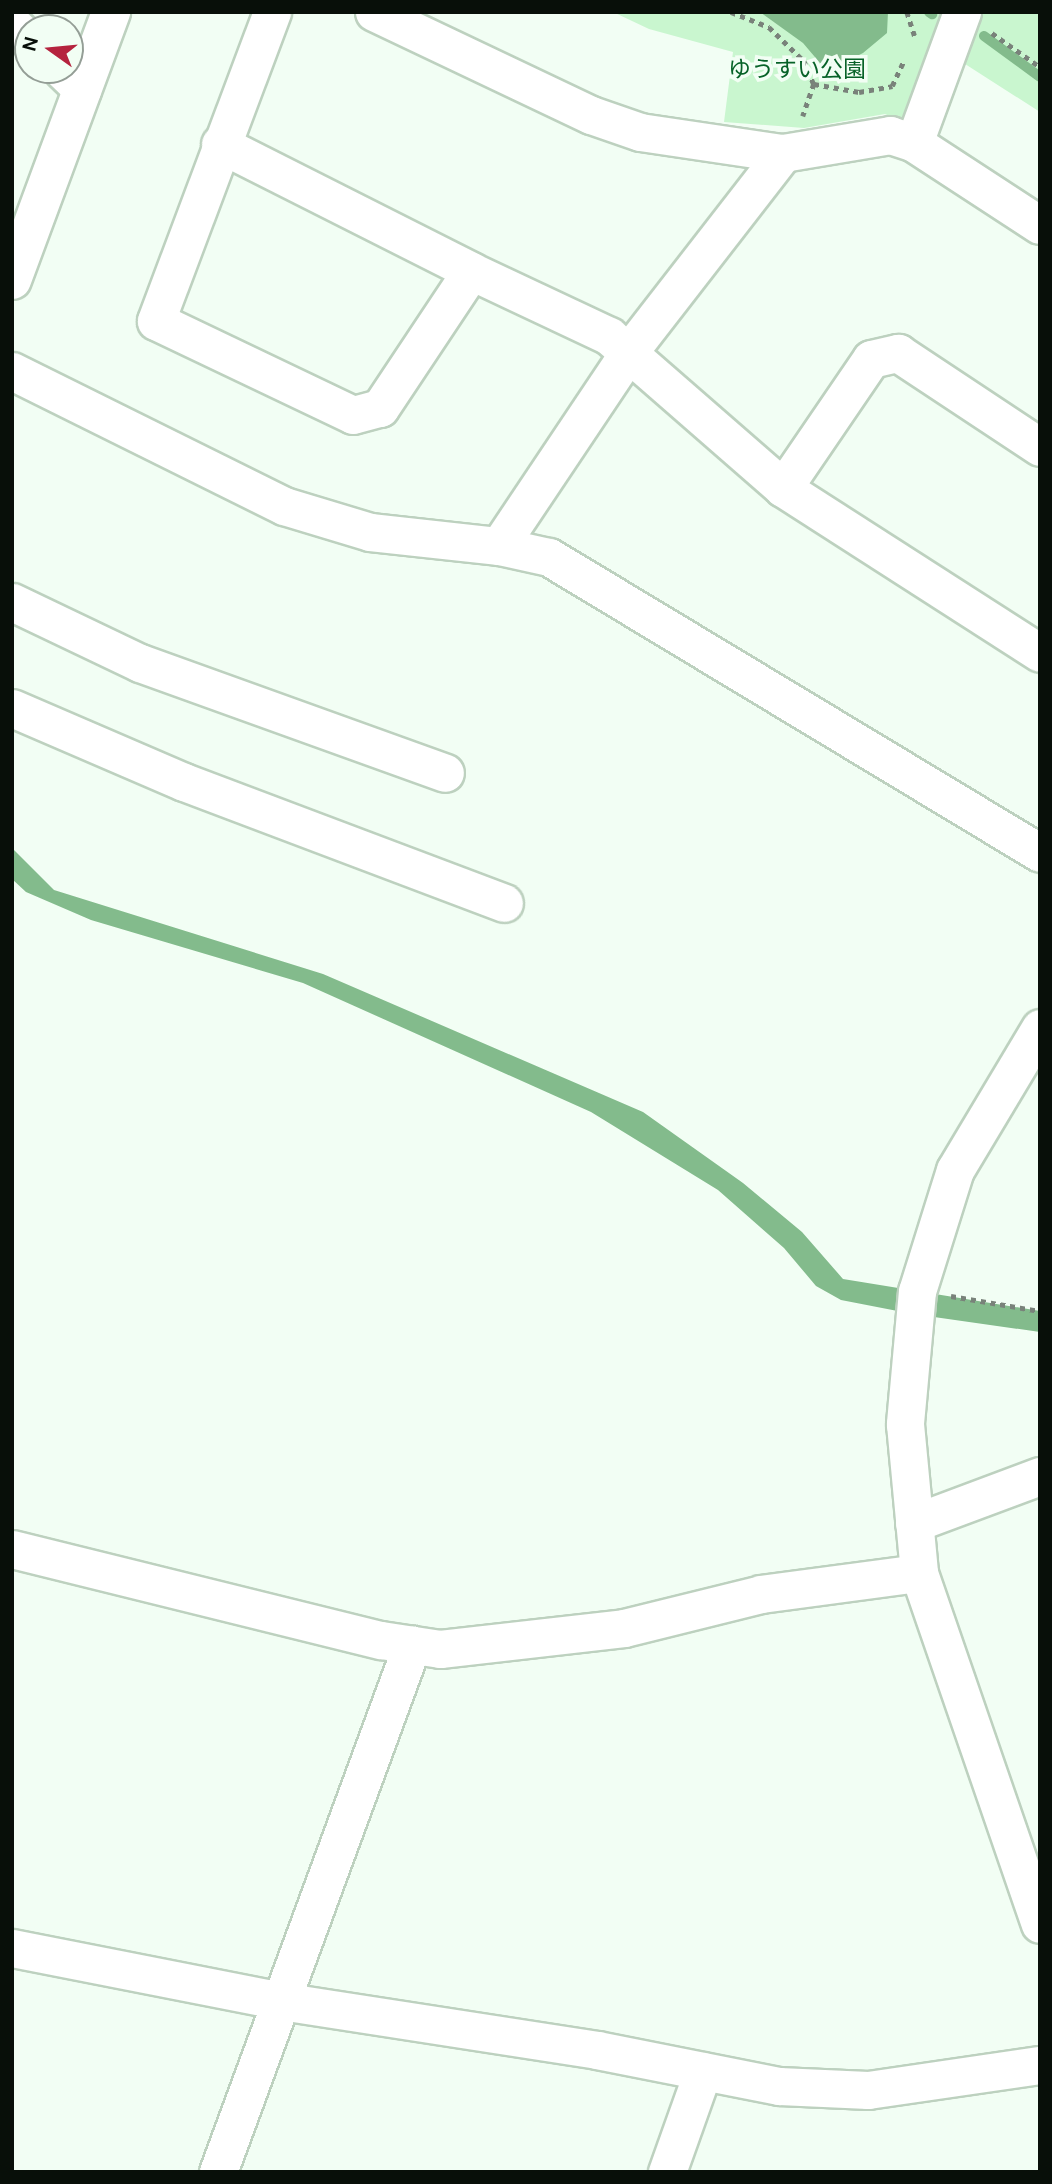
<!DOCTYPE html>
<meta charset="utf-8">
<style>
body{margin:0}
#map{position:relative;width:1052px;height:2184px;overflow:hidden;background:#f2fef4;font-family:"DM Sans","Noto Sans JP",sans-serif}
div>[style]{position:absolute}
[style*='--x']{left:calc(var(--x)*1px);top:calc(var(--y)*1px);width:calc(var(--w)*1px);rotate:calc(var(--a)*1deg)}
.green>*{inset:0;background:#c9f6cf}
.water>*{inset:0;background:#83bb8c}
.stream>*{height:10px;margin:-5px;padding:0 5px;transform-origin:5px;border-radius:5px;background:#83bb8c}
.path>*{height:4.5px;margin-top:-2.25px;transform-origin:0;background:repeating-linear-gradient(90deg,#79827a 0 5px,transparent 0 10px)}
.roads{filter:drop-shadow(2px 0 #bdd1bf) drop-shadow(-2px 0 #bdd1bf) drop-shadow(0 2px #bdd1bf) drop-shadow(0 -2px #bdd1bf)}
.minor>*{height:37px;margin:-18.5px;padding:0 18.5px;transform-origin:18.5px;border-radius:18.5px;background:#fff}
.tertiary>*{height:38px;margin:-19px;padding:0 19px;transform-origin:19px;border-radius:19px;background:#fff}
span{translate:-50% -50%;white-space:nowrap;text-align:center;line-height:1.15;-webkit-text-stroke:7px #f2fef4;paint-order:stroke}
.park-label{font-size:23px;color:#076228}
.frame{position:absolute;inset:0;border:14px solid #080f09;pointer-events:none}
.north{position:absolute;left:14px;top:14px;width:70px;height:70px;box-sizing:border-box;background:#f2fef4;border:2px solid #949e96;border-radius:50%;rotate:285deg;font-size:19px;font-weight:700;line-height:28px;text-align:center;color:#080f09}
.north::after{content:'';display:block;margin:auto;width:24px;height:32px;background:#b5233e;clip-path:polygon(50% 0,100% 100%,50% 72%,0 100%)}
</style>
<div id="map">
<div class="green">
<div style="clip-path:polygon(613px 12px,1040px 12px,1040px 112px,937px 46px,906px 123px,885px 114px,804px 128px,724px 122px,733px 52px,649px 29px)"></div>
</div>
<div class="water">
<div style="clip-path:polygon(760px 12px,888px 12px,887px 33px,863px 53px,835px 67px,820px 63px,803px 43px)"></div>
<div style="clip-path:polygon(12px 848px,54px 890px,323px 974px,643px 1112px,743px 1183px,802px 1232px,843px 1279px,1040px 1311px,1040px 1332px,913px 1314px,841px 1300px,816px 1286px,784px 1248px,718px 1190px,591px 1112px,303px 983px,91px 920px,26px 892px,12px 879px)"></div>
</div>
<div class="stream">
<div style="--x:929;--y:12;--w:4;--a:34"></div>
<div style="--x:984;--y:36;--w:69;--a:36.2"></div>
</div>
<div class="path">
<div style="--x:731;--y:12;--w:41;--a:21.5"></div>
<div style="--x:769;--y:27;--w:49;--a:44.2"></div>
<div style="--x:804;--y:61;--w:25;--a:67"></div>
<div style="--x:814;--y:84;--w:34;--a:109"></div>
<div style="--x:907;--y:12;--w:25;--a:72"></div>
<div style="--x:992;--y:33;--w:59;--a:35.3"></div>
<div style="--x:814;--y:84;--w:46;--a:10.1"></div>
<div style="--x:859;--y:92;--w:34;--a:-10"></div>
<div style="--x:892;--y:86;--w:29;--a:-65"></div>
<div style="--x:951;--y:1296;--w:90;--a:9.6"></div>
</div>
<div class="roads">
<div class="minor">
<div style="--x:272;--y:12;--w:330;--a:110.6"></div>
<div style="--x:156;--y:321;--w:218;--a:25.5"></div>
<div style="--x:353;--y:415;--w:28;--a:-15"></div>
<div style="--x:380;--y:408;--w:164;--a:-56.4"></div>
<div style="--x:374;--y:12;--w:240;--a:25.4"></div>
<div style="--x:591;--y:115;--w:52;--a:19.1"></div>
<div style="--x:640;--y:132;--w:145;--a:8.4"></div>
<div style="--x:783;--y:153;--w:109;--a:-9.5"></div>
<div style="--x:890;--y:135;--w:25;--a:18"></div>
<div style="--x:914;--y:143;--w:150;--a:33.1"></div>
<div style="--x:12;--y:24;--w:22;--a:43"></div>
<div style="--x:62;--y:70;--w:28;--a:44"></div>
<div style="--x:914;--y:143;--w:140;--a:-69.9"></div>
<div style="--x:220;--y:144;--w:281;--a:26.8"></div>
<div style="--x:471;--y:271;--w:153;--a:25.2"></div>
<div style="--x:609;--y:336;--w:231;--a:41.1"></div>
<div style="--x:783;--y:488;--w:305;--a:32.7"></div>
<div style="--x:12;--y:371;--w:304;--a:26.4"></div>
<div style="--x:284;--y:506;--w:90;--a:16.8"></div>
<div style="--x:370;--y:532;--w:130;--a:6.2"></div>
<div style="--x:499;--y:546;--w:51;--a:12.4"></div>
<div style="--x:549;--y:557;--w:573;--a:31.08"></div>
<div style="--x:783;--y:488;--w:156;--a:-55.7"></div>
<div style="--x:871;--y:359;--w:28;--a:-13"></div>
<div style="--x:898;--y:353;--w:170;--a:33.5"></div>
<div style="--x:499;--y:546;--w:232;--a:-56.2"></div>
<div style="--x:628;--y:353;--w:253;--a:-52.2"></div>
<div style="--x:12;--y:602;--w:142;--a:25.5"></div>
<div style="--x:140;--y:663;--w:324;--a:19.8"></div>
<div style="--x:12;--y:708;--w:187;--a:23.3"></div>
<div style="--x:184;--y:782;--w:342;--a:20.7"></div>
<div style="--x:1040;--y:1028;--w:165;--a:120.9"></div>
<div style="--x:955;--y:1170;--w:127;--a:107.4"></div>
<div style="--x:917;--y:1291;--w:134;--a:95.2"></div>
<div style="--x:905;--y:1424;--w:150;--a:84.6"></div>
<div style="--x:919;--y:1573;--w:371;--a:71"></div>
<div style="--x:914;--y:1523;--w:134;--a:-20.5"></div>
<div style="--x:12;--y:1549;--w:380;--a:13.9"></div>
<div style="--x:381;--y:1640;--w:60;--a:8.7"></div>
<div style="--x:440;--y:1649;--w:185;--a:-6.5"></div>
<div style="--x:624;--y:1628;--w:141;--a:-13.9"></div>
<div style="--x:761;--y:1594;--w:159;--a:-7.6"></div>
<div style="--x:12;--y:1948;--w:274;--a:11.1"></div>
<div style="--x:281;--y:2001;--w:320;--a:8.8"></div>
<div style="--x:597;--y:2050;--w:186;--a:11.2"></div>
<div style="--x:779;--y:2086;--w:89;--a:2.6"></div>
<div style="--x:868;--y:2090;--w:174;--a:-8.3"></div>
<div style="--x:218;--y:2172;--w:562;--a:-69.79"></div>
<div style="--x:667;--y:2172;--w:107;--a:-70.4"></div>
</div>
<div class="tertiary">
<div style="--x:12;--y:280;--w:286;--a:-69.7"></div>
</div>
</div>
<div class="park-label">
<span style="left:797px;top:69px">ゆうすい公園</span>
</div>
<div class="frame"></div>
<div class="north">N</div>
</div>
